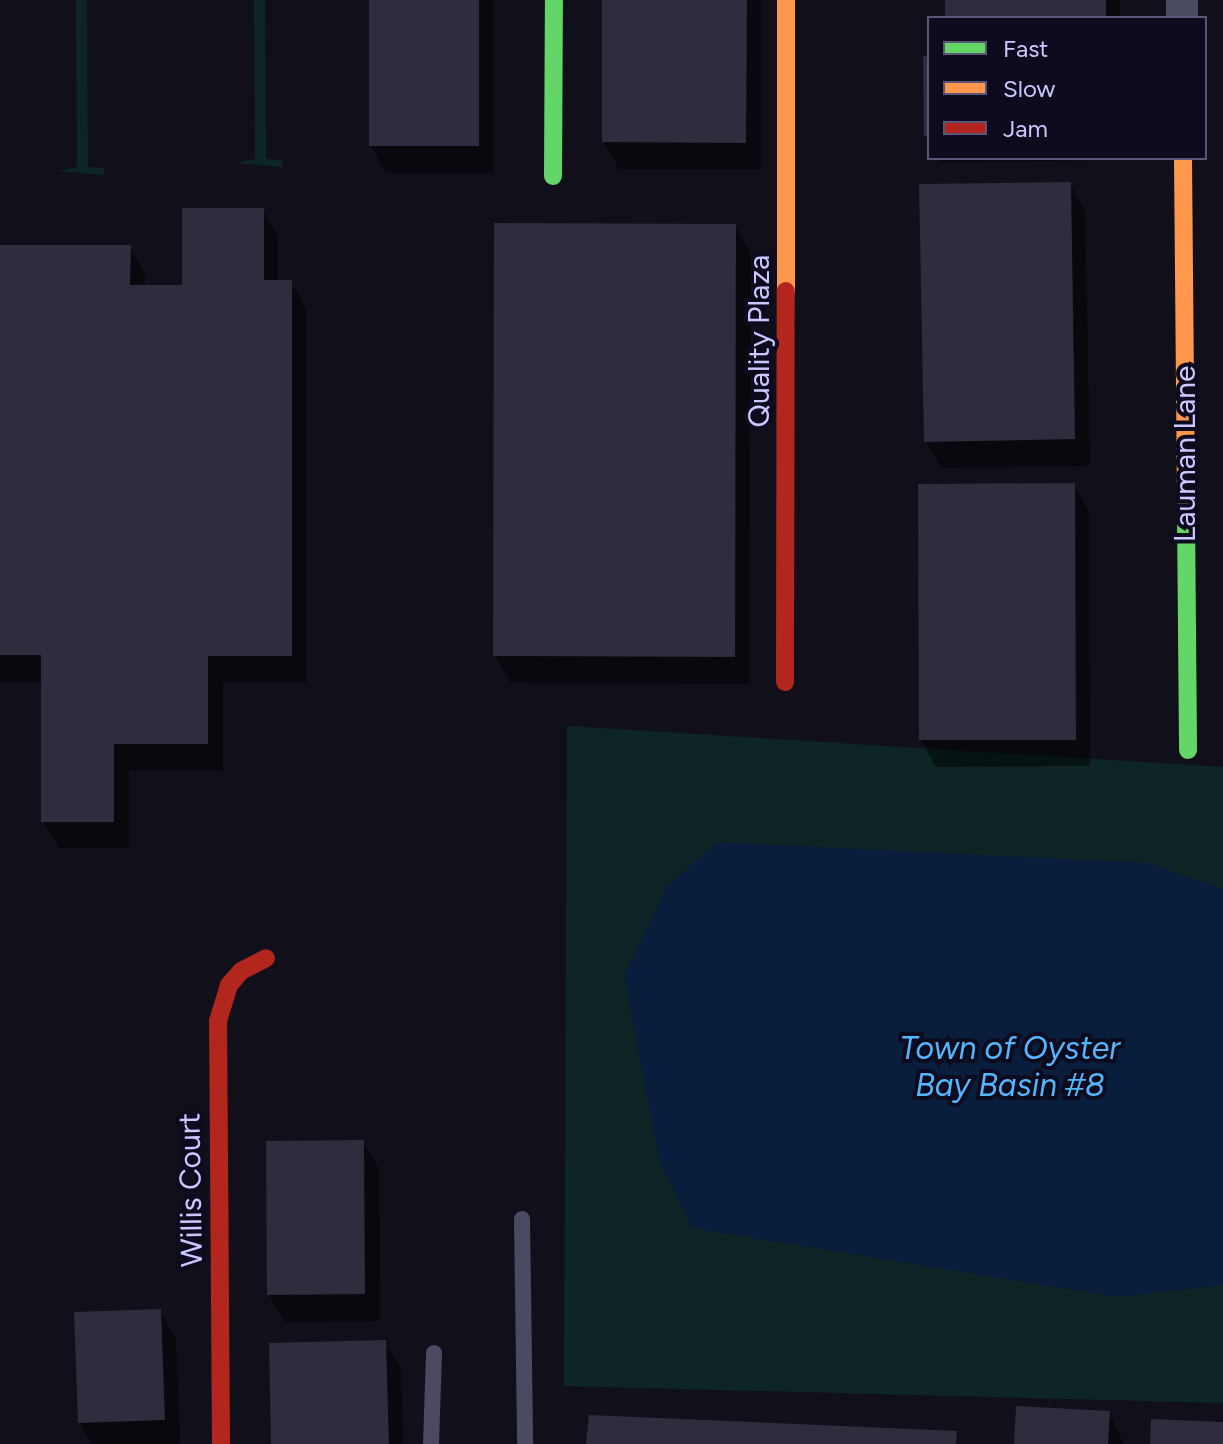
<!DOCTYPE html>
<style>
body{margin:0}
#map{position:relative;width:1223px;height:1444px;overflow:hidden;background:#100f1a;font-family:Figtree,sans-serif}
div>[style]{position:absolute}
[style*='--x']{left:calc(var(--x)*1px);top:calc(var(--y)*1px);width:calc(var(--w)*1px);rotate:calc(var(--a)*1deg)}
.green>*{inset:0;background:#0d2524}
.water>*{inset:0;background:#091d3c}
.shadow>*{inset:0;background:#0007}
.building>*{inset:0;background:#2e2c3d}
.lane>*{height:16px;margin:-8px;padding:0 8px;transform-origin:8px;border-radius:8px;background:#4a4a63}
.street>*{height:32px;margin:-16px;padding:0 16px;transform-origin:16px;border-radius:16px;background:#4a4a63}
.fast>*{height:18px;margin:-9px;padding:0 9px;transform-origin:9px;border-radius:9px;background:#63d668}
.slow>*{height:18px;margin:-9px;padding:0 9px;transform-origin:9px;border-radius:9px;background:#ff974d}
.jam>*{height:18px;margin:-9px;padding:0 9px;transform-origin:9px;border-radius:9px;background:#b3261e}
span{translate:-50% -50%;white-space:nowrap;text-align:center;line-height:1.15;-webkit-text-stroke:8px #0d0b1e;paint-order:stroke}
.street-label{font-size:30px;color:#ccc7ff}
.water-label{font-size:32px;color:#55b5ff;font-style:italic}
.legend{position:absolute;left:927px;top:16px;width:280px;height:144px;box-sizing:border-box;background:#0d0b1e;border:2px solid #595678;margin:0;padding:10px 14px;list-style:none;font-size:24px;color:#ccc7ff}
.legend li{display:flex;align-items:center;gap:16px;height:40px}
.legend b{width:40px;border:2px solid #595678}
</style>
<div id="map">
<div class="green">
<div style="clip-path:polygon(76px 0,87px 0,88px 167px,104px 168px,104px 175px,57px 171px,77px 167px)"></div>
<div style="clip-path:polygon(254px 0,265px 0,266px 159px,282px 160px,282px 167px,235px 163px,255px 159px)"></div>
<div style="clip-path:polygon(567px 726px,1223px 767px,1223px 1403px,564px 1386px)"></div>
</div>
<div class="water">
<div style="clip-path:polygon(718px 842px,1148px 863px,1223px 889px,1223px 1285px,1118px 1297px,692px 1228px,659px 1161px,624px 975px,667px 886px)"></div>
</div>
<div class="shadow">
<div style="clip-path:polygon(371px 0,493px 0,493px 173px,386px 173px,371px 146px)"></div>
<div style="clip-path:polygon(604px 0,761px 0,761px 169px,619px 169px,604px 142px)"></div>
<div style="clip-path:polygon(947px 0,1120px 0,1120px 18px,947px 18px)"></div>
<div style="clip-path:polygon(939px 158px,1122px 158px,1122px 160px,941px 162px)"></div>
<div style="clip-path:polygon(1070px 184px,1085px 211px,1090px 466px,941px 468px,926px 441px)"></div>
<div style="clip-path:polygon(263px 210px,278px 237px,278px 282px,291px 282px,306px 309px,306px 683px,223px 683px,223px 771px,129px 771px,129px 848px,59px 848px,43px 821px,43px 682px,0 682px,0 247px,130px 247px,145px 274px,145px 287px,184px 287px)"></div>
<div style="clip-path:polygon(735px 226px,751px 253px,749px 684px,511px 683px,495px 656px)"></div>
<div style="clip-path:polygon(1074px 485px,1089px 512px,1090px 766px,936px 767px,921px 740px)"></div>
<div style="clip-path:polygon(363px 1142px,379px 1169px,380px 1321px,285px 1322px,269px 1295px)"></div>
<div style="clip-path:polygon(160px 1311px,176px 1338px,180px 1444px,92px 1444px,80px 1423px)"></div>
<div style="clip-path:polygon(385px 1342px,401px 1369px,403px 1444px,273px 1444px)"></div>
<div style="clip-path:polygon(1109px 1413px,1124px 1444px,1016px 1444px)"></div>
</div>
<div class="building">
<div style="clip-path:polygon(369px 0,479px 0,479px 146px,369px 146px)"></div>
<div style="clip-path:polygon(602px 0,747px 0,746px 143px,602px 142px)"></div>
<div style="clip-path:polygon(945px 0,1106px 0,1106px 18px,945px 18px)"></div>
<div style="clip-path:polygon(923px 56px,929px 56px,929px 136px,924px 136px)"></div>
<div style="clip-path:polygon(1071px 182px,1075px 439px,924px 442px,919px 184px)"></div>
<div style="clip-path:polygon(182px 208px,264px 208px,264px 280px,292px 280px,292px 656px,208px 656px,208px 744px,114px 744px,114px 822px,41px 822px,41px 655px,0 655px,0 245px,131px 245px,130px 285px,182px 285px)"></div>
<div style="clip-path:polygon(494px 223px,736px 224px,735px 657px,493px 656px)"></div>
<div style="clip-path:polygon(1075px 483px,1076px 740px,919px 740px,918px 484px)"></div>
<div style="clip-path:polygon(364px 1140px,365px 1294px,267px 1295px,266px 1141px)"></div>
<div style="clip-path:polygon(161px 1309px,165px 1420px,78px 1423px,74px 1312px)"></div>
<div style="clip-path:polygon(386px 1340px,389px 1444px,271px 1444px,269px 1343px)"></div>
<div style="clip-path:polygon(1016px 1406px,1110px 1411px,1108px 1444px,1014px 1444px)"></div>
<div style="clip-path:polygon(589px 1415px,957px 1431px,956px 1444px,586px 1444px)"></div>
<div style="clip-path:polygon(1151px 1419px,1223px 1422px,1223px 1444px,1150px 1444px)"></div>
</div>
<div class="lane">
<div style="--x:522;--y:1219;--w:225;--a:89.2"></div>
<div style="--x:431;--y:1444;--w:91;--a:-88.1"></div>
</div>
<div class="street">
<div style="--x:1182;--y:0;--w:18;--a:90"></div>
</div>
<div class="fast">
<div style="--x:553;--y:176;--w:176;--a:-89.7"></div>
<div style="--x:1186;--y:515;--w:235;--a:89.5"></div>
</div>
<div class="slow">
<div style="--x:1183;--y:158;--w:357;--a:89.5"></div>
<div style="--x:786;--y:291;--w:291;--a:-90"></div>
</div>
<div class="jam">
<div style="--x:785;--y:682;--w:391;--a:-89.9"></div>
<div style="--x:221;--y:1444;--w:423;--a:-90.4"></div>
<div style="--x:218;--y:1021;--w:38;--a:-73"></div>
<div style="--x:229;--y:985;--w:18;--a:-49"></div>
<div style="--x:241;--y:971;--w:28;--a:-27"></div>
</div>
<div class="street-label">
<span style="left:759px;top:341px;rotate:-90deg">Quality Plaza</span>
<span style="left:1185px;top:454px;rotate:-90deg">Lauman Lane</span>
<span style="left:191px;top:1190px;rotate:-91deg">Willis Court</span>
</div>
<div class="water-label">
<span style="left:1010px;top:1067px">Town of Oyster<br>Bay Basin #8</span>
</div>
<ul class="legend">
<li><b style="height:10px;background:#63d668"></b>Fast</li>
<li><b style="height:10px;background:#ff974d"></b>Slow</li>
<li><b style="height:10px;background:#b3261e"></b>Jam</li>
</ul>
</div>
